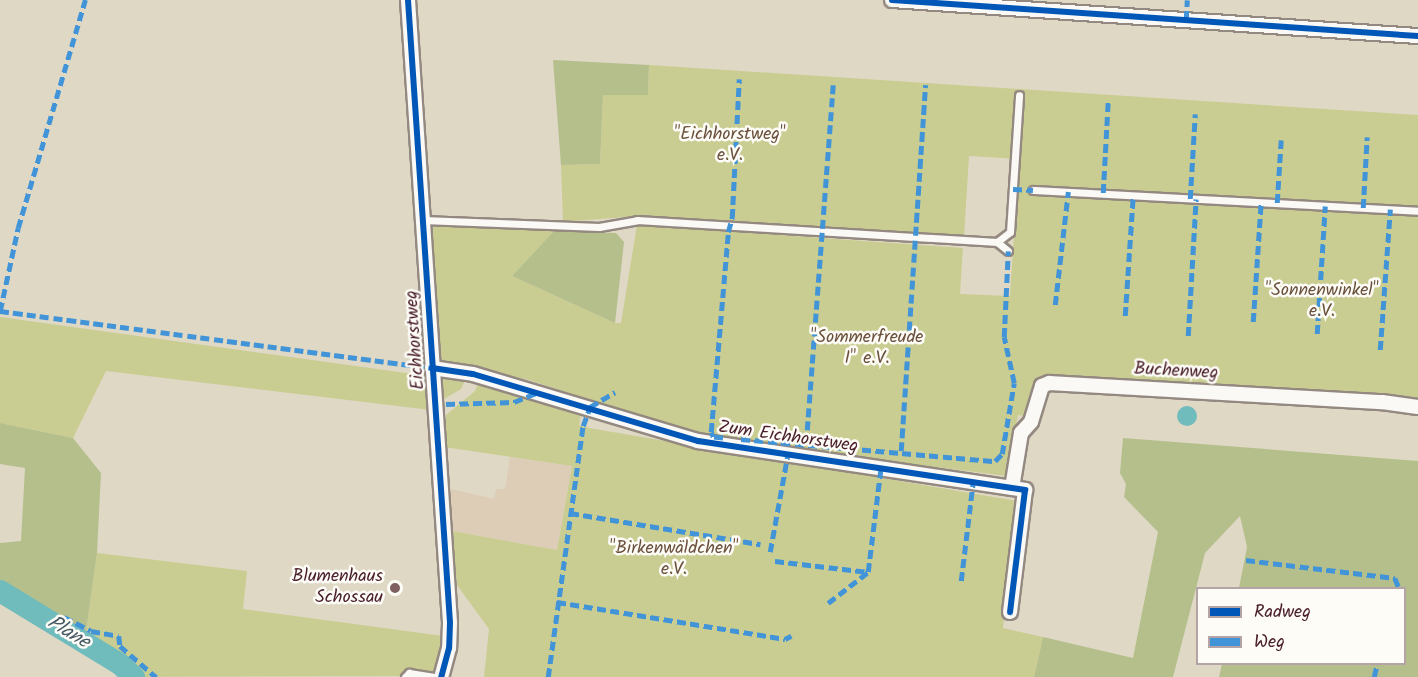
<!DOCTYPE html>
<meta charset="utf-8">
<style>
body{margin:0}
#map{position:relative;width:1418px;height:677px;overflow:hidden;background:#dfd8c5;font-family:Kalam,sans-serif}
div>[style]{position:absolute}
[style*='--x']{left:calc(var(--x)*1px);top:calc(var(--y)*1px);width:calc(var(--w)*1px);rotate:calc(var(--a)*1deg)}
.built>*{inset:0;background:#ddcdb6}
.green>*{inset:0;background:#cacd91}
.forest>*{inset:0;background:#b5bf8b}
.water>*{inset:0;background:#70bcbd}
.round{border-radius:50%}
.river>*{height:22px;margin:-11px;padding:0 11px;transform-origin:11px;border-radius:11px;background:#70bcbd}
.roads{filter:drop-shadow(2px 0 #948981) drop-shadow(-2px 0 #948981) drop-shadow(0 2px #948981) drop-shadow(0 -2px #948981)}
.service>*{height:7px;margin:-3.5px;padding:0 3.5px;transform-origin:3.5px;border-radius:3.5px;background:#faf9f6}
.minor>*{height:14px;margin:-7px;padding:0 7px;transform-origin:7px;border-radius:7px;background:#faf9f6}
.quiet>*{height:4.5px;margin-top:-2.25px;transform-origin:0;background:repeating-linear-gradient(90deg,#4194d7 0 9px,transparent 0 13.5px)}
.cycleway>*{height:6px;margin:-3px;padding:0 3px;transform-origin:3px;border-radius:3px;background:#0057b8}
.dots>*{width:16px;height:16px;translate:-50% -50%;box-sizing:border-box;border:3px solid #fdfcf7;border-radius:50%}
span{translate:-50% -50%;white-space:nowrap;text-align:center;line-height:1.15;-webkit-text-stroke:5px #fdfcf7;paint-order:stroke}
.park-label{font-size:18px;color:#6b513d}
.street-label{font-size:18px;color:#4a1f2b}
.poi-label{font-size:18px;color:#4a1f2b}
.right{translate:-100% -50%;text-align:right}
.water-label{font-size:20px;color:#465964;font-style:italic}
.legend{position:absolute;left:1196px;top:587px;width:210px;height:78px;box-sizing:border-box;background:#fdfcf7;border:2px solid #b5a4a5;margin:0;padding:8px 10px;list-style:none;font-size:18px;color:#4a1f2b}
.legend li{display:flex;align-items:center;gap:12px;height:30px}
.legend b{width:30px;border:2px solid #b5a4a5}
</style>
<div id="map">
<div class="built">
<div style="clip-path:polygon(510px 457px,572px 466px,557px 550px,452px 531px,451px 489px,494px 499px,496px 489px,505px 489px)"></div>
</div>
<div class="green">
<div style="clip-path:polygon(649px 65px,1418px 115px,1418px 401px,1037px 377px,1029px 417px,1018px 415px,1007px 476px,711px 439px,529px 380px,441px 361px,428px 233px,435px 226px,554px 231px,512px 276px,615px 323px,621px 323px,637px 225px,963px 248px,960px 294px,1010px 296px,1019px 159px,969px 156px,964px 237px,638px 216px,563px 222px,561px 165px,600px 164px,603px 95px,648px 95px)"></div>
<div style="clip-path:polygon(0 317px,428px 376px,431px 410px,106px 371px,73px 438px,0 423px)"></div>
<div style="clip-path:polygon(445px 377px,465px 380px,461px 389px,444px 399px,441px 381px)"></div>
<div style="clip-path:polygon(479px 382px,559px 409px,581px 412px,579px 425px,589px 428px,1017px 501px,1003px 628px,1043px 637px,1034px 677px,484px 677px,489px 629px,457px 585px,452px 531px,557px 550px,572px 466px,444px 447px,446px 415px,475px 391px)"></div>
<div style="clip-path:polygon(97px 553px,247px 571px,243px 609px,443px 636px,434px 676px,132px 677px,84px 646px)"></div>
</div>
<div class="forest">
<div style="clip-path:polygon(553px 60px,649px 65px,648px 95px,603px 95px,600px 164px,561px 165px)"></div>
<div style="clip-path:polygon(554px 231px,616px 233px,624px 242px,615px 323px,512px 276px)"></div>
<div style="clip-path:polygon(0 423px,73px 438px,101px 473px,97px 553px,84px 646px,0 597px,0 543px,21px 541px,25px 468px,0 464px)"></div>
<div style="clip-path:polygon(1123px 438px,1418px 461px,1418px 677px,1219px 677px,1222px 664px,1404px 664px,1404px 588px,1239px 588px,1247px 547px,1240px 516px,1205px 553px,1173px 677px,1034px 677px,1043px 637px,1133px 658px,1158px 532px,1124px 497px,1126px 484px,1120px 473px)"></div>
</div>
<div class="water">
<div class="round" style="left:1177px;top:406px;width:20px;height:20px"></div>
</div>
<div class="river">
<div style="--x:0;--y:591;--w:142;--a:31.4"></div>
<div style="--x:121;--y:665;--w:18;--a:43"></div>
</div>
<div class="roads">
<div class="service">
<div style="--x:1033;--y:190;--w:386;--a:3.1"></div>
<div style="--x:423;--y:220;--w:176;--a:2.3"></div>
<div style="--x:599;--y:227;--w:39;--a:-10"></div>
<div style="--x:637;--y:220;--w:361;--a:3.5"></div>
<div style="--x:997;--y:242;--w:16;--a:-38"></div>
<div style="--x:1010;--y:232;--w:137;--a:-86.2"></div>
<div style="--x:997;--y:242;--w:14;--a:39"></div>
<div style="--x:405;--y:677;--w:6;--a:-45"></div>
<div style="--x:409;--y:673;--w:24;--a:9"></div>
</div>
<div class="minor">
<div style="--x:408;--y:0;--w:624;--a:86.14"></div>
<div style="--x:450;--y:623;--w:25;--a:92"></div>
<div style="--x:449;--y:648;--w:30;--a:105"></div>
<div style="--x:892;--y:0;--w:527;--a:3.92"></div>
<div style="--x:432;--y:368;--w:41;--a:8.3"></div>
<div style="--x:473;--y:374;--w:235;--a:16.6"></div>
<div style="--x:698;--y:441;--w:331;--a:8.5"></div>
<div style="--x:1025;--y:490;--w:123;--a:97"></div>
<div style="--x:1012;--y:488;--w:56;--a:-80.7"></div>
<div style="--x:1021;--y:433;--w:15;--a:-48"></div>
<div style="--x:1031;--y:422;--w:38;--a:-73"></div>
<div style="--x:1042;--y:386;--w:8;--a:-23"></div>
<div style="--x:1049;--y:383;--w:334;--a:3.3"></div>
<div style="--x:1382;--y:402;--w:36;--a:8"></div>
</div>
</div>
<div class="quiet">
<div style="--x:1186;--y:20;--w:20;--a:-87"></div>
<div style="--x:1013;--y:189;--w:20;--a:3"></div>
<div style="--x:1103;--y:193;--w:93;--a:-86.9"></div>
<div style="--x:1190;--y:199;--w:85;--a:-86.6"></div>
<div style="--x:1277;--y:203;--w:63;--a:-86.4"></div>
<div style="--x:1363;--y:208;--w:71;--a:-86.8"></div>
<div style="--x:1055;--y:305;--w:114;--a:-83.4"></div>
<div style="--x:0;--y:311;--w:436;--a:7.5"></div>
<div style="--x:0;--y:311;--w:85;--a:-77.8"></div>
<div style="--x:18;--y:228;--w:238;--a:-73.6"></div>
<div style="--x:1125;--y:316;--w:121;--a:-86.2"></div>
<div style="--x:1253;--y:322;--w:119;--a:-86.2"></div>
<div style="--x:1317;--y:334;--w:128;--a:-86.4"></div>
<div style="--x:1188;--y:336;--w:137;--a:-86.7"></div>
<div style="--x:1380;--y:350;--w:141;--a:-85.9"></div>
<div style="--x:446;--y:404;--w:68;--a:-1.7"></div>
<div style="--x:514;--y:402;--w:24;--a:-22"></div>
<div style="--x:723;--y:438;--w:10;--a:-174"></div>
<div style="--x:713;--y:437;--w:5;--a:-112"></div>
<div style="--x:711;--y:432;--w:201;--a:-85.1"></div>
<div style="--x:728;--y:232;--w:15;--a:-74"></div>
<div style="--x:732;--y:218;--w:139;--a:-87.1"></div>
<div style="--x:741;--y:439;--w:255;--a:5"></div>
<div style="--x:995;--y:461;--w:10;--a:-45"></div>
<div style="--x:1002;--y:454;--w:72;--a:-80.4"></div>
<div style="--x:1014;--y:383;--w:47;--a:-102.3"></div>
<div style="--x:1004;--y:337;--w:86;--a:-87.3"></div>
<div style="--x:806;--y:444;--w:362;--a:-85.7"></div>
<div style="--x:901;--y:451;--w:367;--a:-86.2"></div>
<div style="--x:570;--y:513;--w:193;--a:9.3"></div>
<div style="--x:770;--y:552;--w:101;--a:-79.7"></div>
<div style="--x:1246;--y:560;--w:150;--a:6.9"></div>
<div style="--x:1395;--y:578;--w:11;--a:68"></div>
<div style="--x:775;--y:561;--w:94;--a:6.7"></div>
<div style="--x:961;--y:581;--w:100;--a:-83.1"></div>
<div style="--x:557;--y:602;--w:231;--a:9.2"></div>
<div style="--x:785;--y:639;--w:7;--a:-27"></div>
<div style="--x:828;--y:603;--w:51;--a:-37.8"></div>
<div style="--x:868;--y:572;--w:107;--a:-83"></div>
<div style="--x:64;--y:617;--w:30;--a:27"></div>
<div style="--x:91;--y:631;--w:28;--a:10"></div>
<div style="--x:119;--y:636;--w:10;--a:84"></div>
<div style="--x:120;--y:646;--w:48;--a:40.7"></div>
<div style="--x:548;--y:677;--w:253;--a:-82.1"></div>
<div style="--x:583;--y:426;--w:20;--a:-70"></div>
<div style="--x:590;--y:407;--w:29;--a:-31"></div>
<div style="--x:1374;--y:677;--w:13;--a:-77"></div>
</div>
<div class="cycleway">
<div style="--x:408;--y:0;--w:624;--a:86.14"></div>
<div style="--x:450;--y:623;--w:25;--a:92"></div>
<div style="--x:449;--y:648;--w:30;--a:105"></div>
<div style="--x:892;--y:0;--w:527;--a:3.92"></div>
<div style="--x:432;--y:368;--w:41;--a:8.3"></div>
<div style="--x:473;--y:374;--w:235;--a:16.6"></div>
<div style="--x:698;--y:441;--w:331;--a:8.5"></div>
<div style="--x:1025;--y:490;--w:123;--a:97"></div>
</div>
<div class="dots">
<div style="left:395px;top:588px;background:#7e6061"></div>
</div>
<div class="park-label">
<span style="left:730px;top:146px">"Eichhorstweg"<br>e.V.</span>
<span style="left:1322px;top:302px">"Sonnenwinkel"<br>e.V.</span>
<span style="left:867px;top:349px">"Sommerfreude<br>I" e.V.</span>
<span style="left:674px;top:560px">"Birkenwäldchen"<br>e.V.</span>
</div>
<div class="street-label">
<span style="left:416px;top:340px;rotate:-94deg">Eichhorstweg</span>
<span style="left:1176px;top:372px;rotate:3deg">Buchenweg</span>
<span style="left:788px;top:438px;rotate:8deg">Zum Eichhorstweg</span>
</div>
<div class="poi-label">
<span class="right" style="left:383px;top:588px">Blumenhaus<br>Schossau</span>
</div>
<div class="water-label">
<span style="left:68px;top:633px;rotate:31deg">Plane</span>
</div>
<ul class="legend">
<li><b style="height:8px;background:#0057b8"></b>Radweg</li>
<li><b style="height:8px;background:#4194d7"></b>Weg</li>
</ul>
</div>
